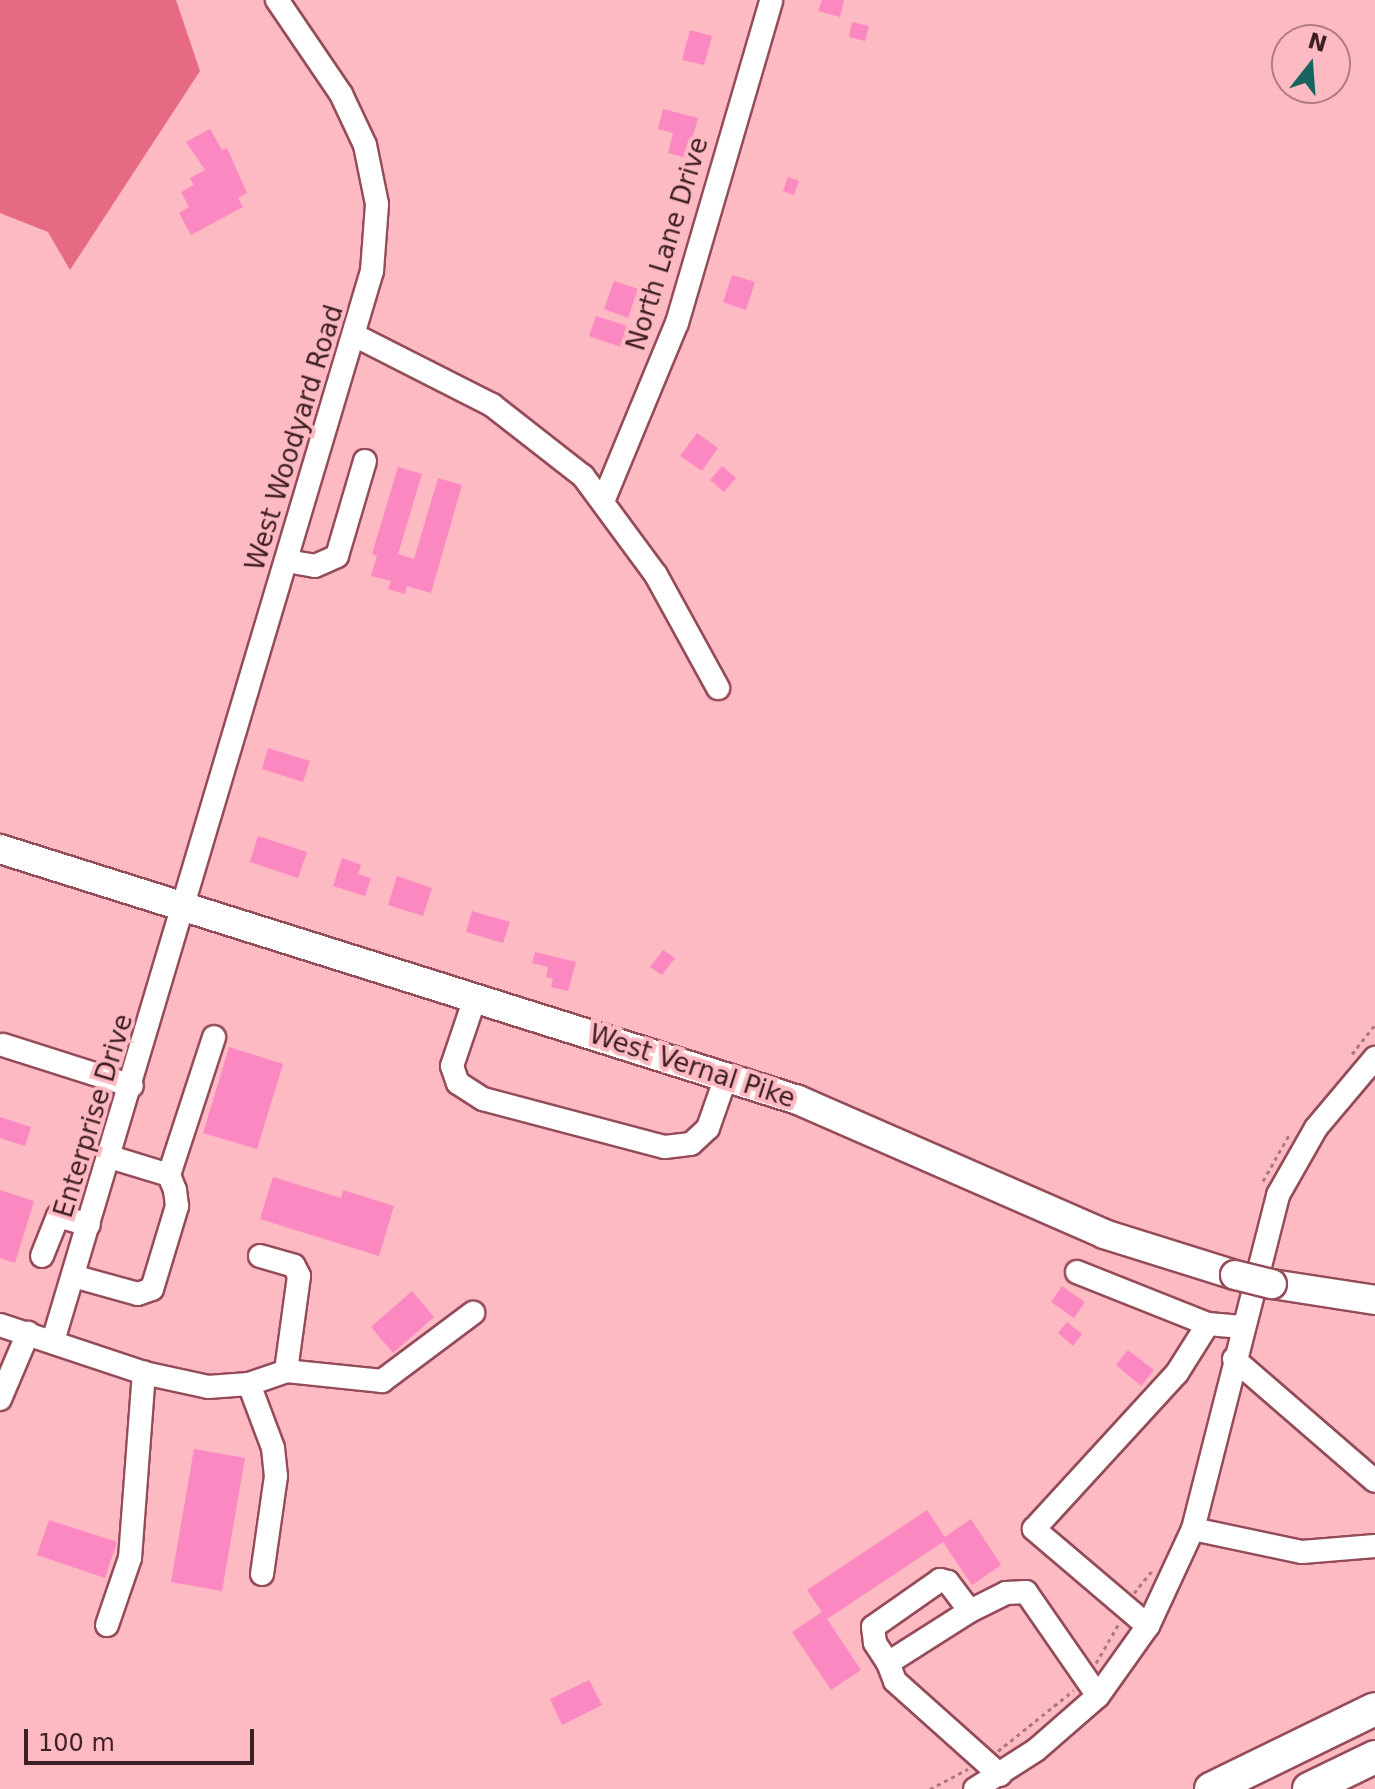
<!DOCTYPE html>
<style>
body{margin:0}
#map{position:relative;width:1375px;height:1789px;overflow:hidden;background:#febac3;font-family:"DejaVu Sans",sans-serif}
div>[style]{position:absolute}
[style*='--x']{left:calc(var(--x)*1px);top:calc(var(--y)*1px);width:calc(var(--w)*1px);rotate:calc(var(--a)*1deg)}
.forest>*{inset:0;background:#e66b82}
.building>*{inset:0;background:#fc88c2}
.path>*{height:3px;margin-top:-1.5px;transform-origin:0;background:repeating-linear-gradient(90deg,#ad7980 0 4px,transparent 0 8px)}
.roads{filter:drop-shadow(2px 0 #954c59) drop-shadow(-2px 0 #954c59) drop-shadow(0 2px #954c59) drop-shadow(0 -2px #954c59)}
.minor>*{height:22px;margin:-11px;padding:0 11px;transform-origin:11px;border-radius:11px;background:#fff}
.major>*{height:28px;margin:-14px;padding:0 14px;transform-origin:14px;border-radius:14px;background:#fff}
.highway>*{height:32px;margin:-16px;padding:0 16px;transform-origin:16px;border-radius:16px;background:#fff}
.bridges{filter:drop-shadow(2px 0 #954c59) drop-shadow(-2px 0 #954c59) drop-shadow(0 2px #954c59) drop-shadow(0 -2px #954c59)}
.major-bridge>*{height:28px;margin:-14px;padding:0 14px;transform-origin:14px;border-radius:14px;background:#fff}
span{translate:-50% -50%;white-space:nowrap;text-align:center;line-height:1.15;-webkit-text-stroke:8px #febac3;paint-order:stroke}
.street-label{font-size:26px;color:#3e1f24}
.north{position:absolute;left:1271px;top:24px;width:80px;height:80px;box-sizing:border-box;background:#febac3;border:2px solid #b17c83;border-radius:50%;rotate:17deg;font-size:22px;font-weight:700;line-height:32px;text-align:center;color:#3e1f24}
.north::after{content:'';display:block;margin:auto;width:28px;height:36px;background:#166460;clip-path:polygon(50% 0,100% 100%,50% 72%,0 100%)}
.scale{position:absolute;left:24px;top:1729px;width:230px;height:36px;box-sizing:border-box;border:4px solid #3e1f24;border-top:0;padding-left:10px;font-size:24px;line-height:28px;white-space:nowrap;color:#3e1f24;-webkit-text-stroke:6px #febac3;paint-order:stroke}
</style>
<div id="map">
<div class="forest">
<div style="clip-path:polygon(0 0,176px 0,200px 71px,70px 270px,48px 232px,0 213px)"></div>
</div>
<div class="building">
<div style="clip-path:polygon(822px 0,844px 0,840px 17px,818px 11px)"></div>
<div style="clip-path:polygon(852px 22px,869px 26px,865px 41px,849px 37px)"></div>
<div style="clip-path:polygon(690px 30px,712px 36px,704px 65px,682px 60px)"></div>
<div style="clip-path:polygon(663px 109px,698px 118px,687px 158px,668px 153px,673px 133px,658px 129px)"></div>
<div style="clip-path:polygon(210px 129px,222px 150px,227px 148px,247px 193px,238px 198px,243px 207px,191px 235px,179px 213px,189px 207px,181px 192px,194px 185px,190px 178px,205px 170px,186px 142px)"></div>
<div style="clip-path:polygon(788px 177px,799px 181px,794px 195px,783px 191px)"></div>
<div style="clip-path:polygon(732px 275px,755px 282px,746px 310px,723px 302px)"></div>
<div style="clip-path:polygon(614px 281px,638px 289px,628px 318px,604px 309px)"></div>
<div style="clip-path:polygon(596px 316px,631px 327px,624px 348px,589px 336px)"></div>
<div style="clip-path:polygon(697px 433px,718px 448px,702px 471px,680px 456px)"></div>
<div style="clip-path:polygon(722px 466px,736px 478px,724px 492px,710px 480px)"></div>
<div style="clip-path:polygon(398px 467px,422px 474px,398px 554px,414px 559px,438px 478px,462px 485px,431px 593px,407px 586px,405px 594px,388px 589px,391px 581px,371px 576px,377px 556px,372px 554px)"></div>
<div style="clip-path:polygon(268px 748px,310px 761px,303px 782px,262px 769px)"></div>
<div style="clip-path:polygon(258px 836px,307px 852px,298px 878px,250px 862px)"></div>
<div style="clip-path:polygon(342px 858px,361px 865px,358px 874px,371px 878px,365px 896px,333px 886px)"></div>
<div style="clip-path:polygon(397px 876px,432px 888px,423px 916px,388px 905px)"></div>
<div style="clip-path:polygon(472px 911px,510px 922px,503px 943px,466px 932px)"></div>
<div style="clip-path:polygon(663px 950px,675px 958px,662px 975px,650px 967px)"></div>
<div style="clip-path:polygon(535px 952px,576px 962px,568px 991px,551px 987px,553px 979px,546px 977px,548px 967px,532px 963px)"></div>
<div style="clip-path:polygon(229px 1047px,283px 1064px,257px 1149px,203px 1133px)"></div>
<div style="clip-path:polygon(0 1117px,31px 1127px,25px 1146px,0 1138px)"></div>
<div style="clip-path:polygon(273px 1177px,341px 1198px,343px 1190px,394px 1206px,379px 1256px,260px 1219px)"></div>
<div style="clip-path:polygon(0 1190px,34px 1201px,15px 1263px,0 1258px)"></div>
<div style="clip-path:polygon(1062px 1286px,1085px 1302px,1074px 1318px,1051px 1302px)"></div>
<div style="clip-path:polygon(412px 1291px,434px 1317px,393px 1353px,371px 1327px)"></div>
<div style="clip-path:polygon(1067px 1322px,1082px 1334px,1073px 1346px,1058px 1333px)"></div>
<div style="clip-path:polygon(1128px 1350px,1154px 1370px,1141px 1386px,1116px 1365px)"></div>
<div style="clip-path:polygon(194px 1449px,245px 1458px,222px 1591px,171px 1582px)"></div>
<div style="clip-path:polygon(927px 1510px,945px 1537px,971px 1519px,1001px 1565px,972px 1585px,943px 1542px,827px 1619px,861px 1670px,831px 1690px,792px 1632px,822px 1612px,807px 1590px)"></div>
<div style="clip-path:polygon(49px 1520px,117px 1542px,105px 1578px,37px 1555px)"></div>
<div style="clip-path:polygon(589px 1680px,602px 1705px,562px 1725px,550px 1699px)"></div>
</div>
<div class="path">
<div style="--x:1352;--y:1054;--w:37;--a:-52"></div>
<div style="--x:1263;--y:1181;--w:53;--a:-60.5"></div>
<div style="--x:1134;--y:1593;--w:28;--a:-51"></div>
<div style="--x:1096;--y:1663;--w:44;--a:-59.9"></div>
<div style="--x:998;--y:1751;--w:97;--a:-38.8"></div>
<div style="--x:930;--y:1789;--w:43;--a:-27.8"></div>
</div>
<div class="roads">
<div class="minor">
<div style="--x:354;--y:335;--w:155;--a:26.9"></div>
<div style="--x:492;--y:405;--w:115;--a:38"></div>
<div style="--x:583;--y:476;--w:123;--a:53.6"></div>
<div style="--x:656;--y:575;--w:129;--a:61.2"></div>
<div style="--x:604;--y:499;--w:191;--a:-67.5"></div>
<div style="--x:677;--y:323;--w:335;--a:-73.7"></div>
<div style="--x:287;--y:561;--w:28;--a:10"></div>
<div style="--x:315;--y:566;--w:24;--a:-24"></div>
<div style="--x:337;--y:556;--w:99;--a:-73.6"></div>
<div style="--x:475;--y:998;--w:72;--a:108.7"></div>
<div style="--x:452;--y:1066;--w:18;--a:71"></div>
<div style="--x:458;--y:1083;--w:30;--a:33"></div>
<div style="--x:483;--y:1099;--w:188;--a:14.8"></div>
<div style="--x:665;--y:1147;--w:26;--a:-7"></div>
<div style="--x:691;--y:1144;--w:23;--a:-43"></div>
<div style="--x:708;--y:1128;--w:54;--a:-70.6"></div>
<div style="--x:3;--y:1045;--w:135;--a:17.6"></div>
<div style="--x:169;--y:1175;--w:145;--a:-71.9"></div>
<div style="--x:42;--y:1256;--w:43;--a:-68.2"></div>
<div style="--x:58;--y:1216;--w:32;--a:16"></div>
<div style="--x:260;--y:1256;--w:35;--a:16"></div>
<div style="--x:294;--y:1266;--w:11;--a:63"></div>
<div style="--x:299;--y:1276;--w:96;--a:97.8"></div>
<div style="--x:1077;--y:1272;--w:141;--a:21.7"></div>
<div style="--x:73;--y:1276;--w:67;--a:15.5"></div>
<div style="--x:138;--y:1294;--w:15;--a:-20"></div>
<div style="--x:152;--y:1289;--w:87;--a:-73.2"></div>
<div style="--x:177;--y:1206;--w:16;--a:-97"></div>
<div style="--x:175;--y:1190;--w:16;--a:-112"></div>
<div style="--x:169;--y:1175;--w:62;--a:-163"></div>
<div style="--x:0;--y:1325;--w:152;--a:18.4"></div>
<div style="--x:144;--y:1373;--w:66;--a:12.3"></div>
<div style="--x:208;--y:1387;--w:41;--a:-4.2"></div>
<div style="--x:249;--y:1384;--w:39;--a:-19"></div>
<div style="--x:53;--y:1341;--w:1117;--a:-73.4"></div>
<div style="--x:372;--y:271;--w:67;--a:-85.7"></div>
<div style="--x:377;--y:204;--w:60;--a:-101.5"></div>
<div style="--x:365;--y:145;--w:56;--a:-115.2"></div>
<div style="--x:341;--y:94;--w:114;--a:-124.2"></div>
<div style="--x:1234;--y:1359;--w:186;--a:40.9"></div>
<div style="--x:286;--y:1371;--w:97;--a:5.9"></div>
<div style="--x:382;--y:1381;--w:114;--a:-36.8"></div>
<div style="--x:249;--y:1384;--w:68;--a:69.4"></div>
<div style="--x:273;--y:1448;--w:28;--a:84"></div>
<div style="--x:276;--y:1476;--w:99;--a:98.1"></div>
<div style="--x:0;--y:1399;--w:72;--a:-67"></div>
<div style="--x:1193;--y:1529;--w:345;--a:-75.7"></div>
<div style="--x:1278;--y:1195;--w:77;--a:-60.4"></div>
<div style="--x:1316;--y:1128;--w:92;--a:-49.9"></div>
<div style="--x:107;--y:1625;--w:71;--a:-71.1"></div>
<div style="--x:130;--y:1558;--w:186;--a:-85.7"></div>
<div style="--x:1148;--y:1626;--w:150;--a:-139.6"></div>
<div style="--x:1034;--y:1529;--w:212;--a:-47.5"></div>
<div style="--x:1177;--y:1373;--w:58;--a:-57.7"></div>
<div style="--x:1208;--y:1324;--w:34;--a:5"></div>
<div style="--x:888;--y:1663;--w:24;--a:-123"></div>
<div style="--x:875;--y:1643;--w:16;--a:-97"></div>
<div style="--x:873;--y:1627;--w:82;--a:-35"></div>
<div style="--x:940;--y:1580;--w:8;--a:14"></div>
<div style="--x:948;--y:1582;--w:36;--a:53"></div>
<div style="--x:1000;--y:1775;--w:141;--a:-138.2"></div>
<div style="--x:895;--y:1681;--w:19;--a:-111"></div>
<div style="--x:888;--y:1663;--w:97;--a:-32.4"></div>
<div style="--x:970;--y:1611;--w:40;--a:-26.6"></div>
<div style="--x:1006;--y:1593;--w:20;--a:-3"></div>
<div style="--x:1026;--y:1592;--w:126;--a:55.3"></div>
<div style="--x:975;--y:1789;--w:72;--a:-32.6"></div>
<div style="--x:1036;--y:1750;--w:82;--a:-41.1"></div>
<div style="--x:1098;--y:1696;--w:86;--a:-54.5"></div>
<div style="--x:1148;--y:1626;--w:107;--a:-65.1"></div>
<div style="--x:1193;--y:1529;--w:111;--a:11.9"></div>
<div style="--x:1302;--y:1552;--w:73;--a:-4.7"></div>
</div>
<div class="major">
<div style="--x:0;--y:849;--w:837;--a:17.46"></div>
<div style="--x:798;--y:1100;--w:334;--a:23.6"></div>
<div style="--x:1104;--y:1234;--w:137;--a:17.4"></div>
<div style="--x:1272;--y:1284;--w:104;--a:8.8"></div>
</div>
<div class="highway">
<div style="--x:1211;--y:1789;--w:182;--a:-26"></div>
<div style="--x:1309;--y:1789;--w:73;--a:-25.9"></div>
</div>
</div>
<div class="bridges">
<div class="major-bridge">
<div style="--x:1235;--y:1275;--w:38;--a:14"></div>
</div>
</div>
<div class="street-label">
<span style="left:668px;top:244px;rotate:-73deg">North Lane Drive</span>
<span style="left:295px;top:438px;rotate:-73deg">West Woodyard Road</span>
<span style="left:692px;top:1067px;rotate:18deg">West Vernal Pike</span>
<span style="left:94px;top:1116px;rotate:-73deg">Enterprise Drive</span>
</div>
<div class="north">N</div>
<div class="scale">100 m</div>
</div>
